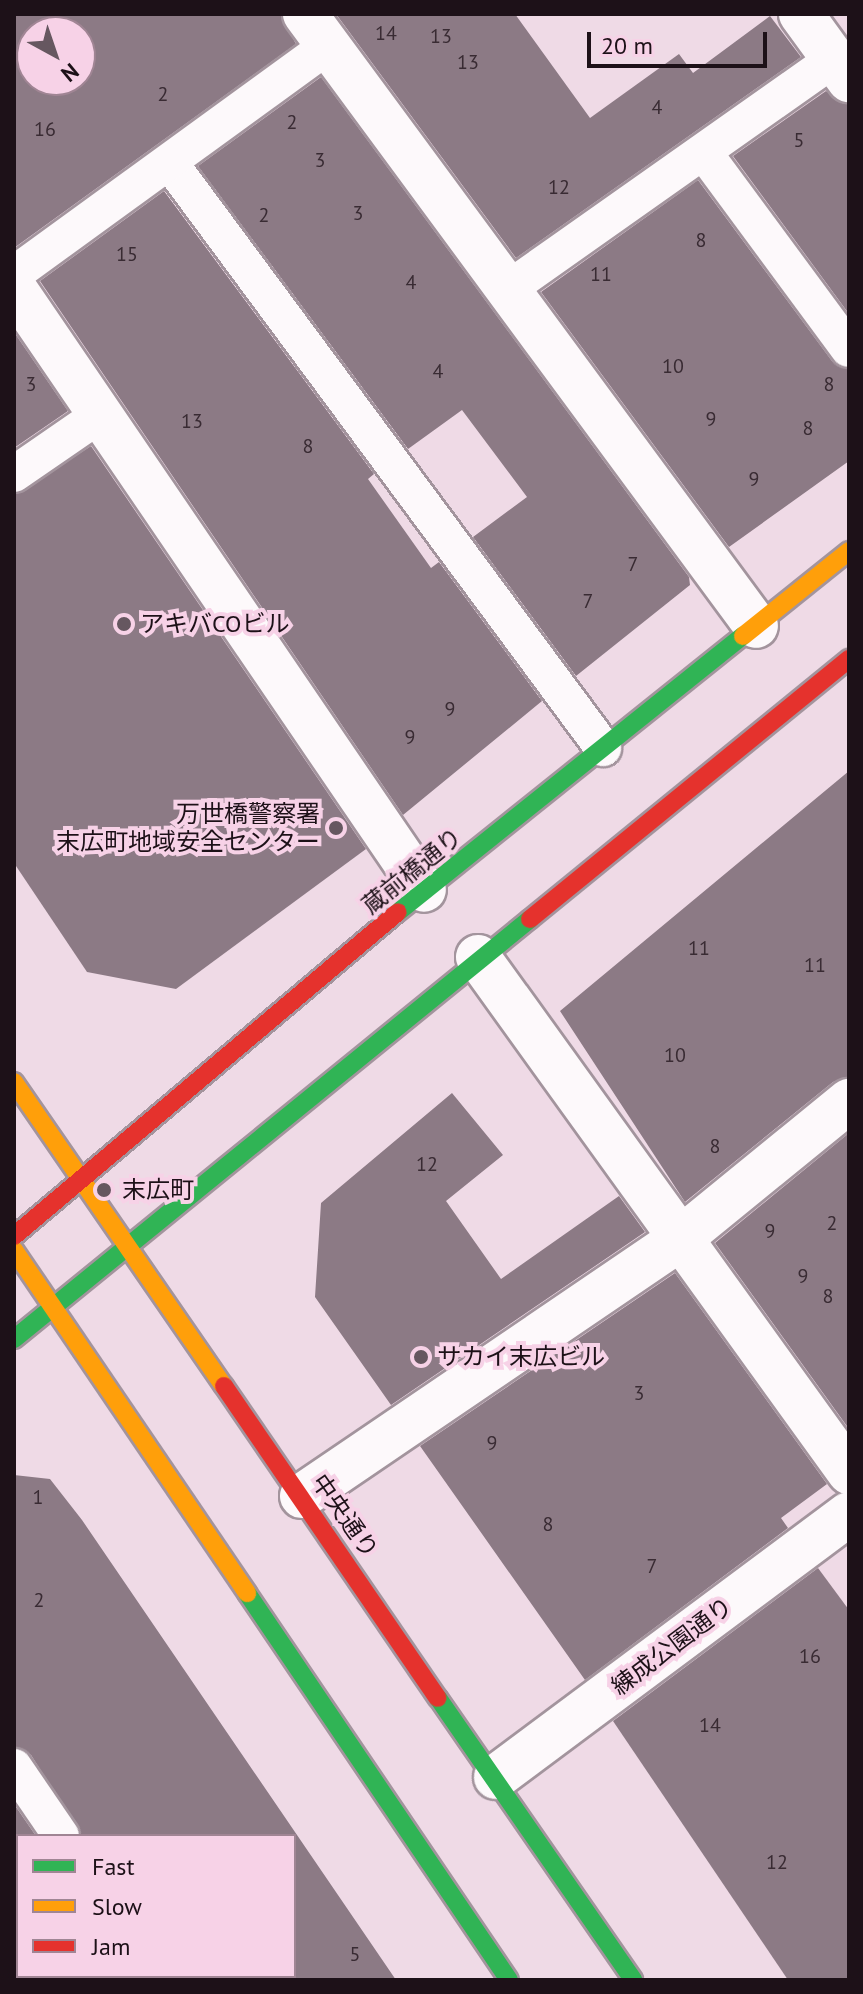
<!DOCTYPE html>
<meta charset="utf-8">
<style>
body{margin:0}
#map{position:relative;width:863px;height:1994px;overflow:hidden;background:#efdae6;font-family:"PT Sans","Noto Sans JP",sans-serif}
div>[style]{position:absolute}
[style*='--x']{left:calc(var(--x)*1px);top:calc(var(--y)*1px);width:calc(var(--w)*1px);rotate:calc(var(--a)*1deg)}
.building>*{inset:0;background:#8c7a85}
.roads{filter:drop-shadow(2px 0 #a3949d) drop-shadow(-2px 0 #a3949d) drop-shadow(0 2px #a3949d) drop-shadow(0 -2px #a3949d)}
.lane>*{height:36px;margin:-18px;padding:0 18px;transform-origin:18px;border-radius:18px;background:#fdf9fb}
.street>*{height:44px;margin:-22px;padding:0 22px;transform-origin:22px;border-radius:22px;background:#fdf9fb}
.fast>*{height:18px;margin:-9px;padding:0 9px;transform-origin:9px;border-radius:9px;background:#30b455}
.slow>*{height:18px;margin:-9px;padding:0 9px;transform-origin:9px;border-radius:9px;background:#ff9f0a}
.jam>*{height:18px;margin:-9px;padding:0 9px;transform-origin:9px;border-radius:9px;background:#e5322d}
.dots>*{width:22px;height:22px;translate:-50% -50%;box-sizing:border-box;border:4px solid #f7d2e7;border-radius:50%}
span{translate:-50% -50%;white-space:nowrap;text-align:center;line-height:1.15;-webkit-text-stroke:8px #f7d2e7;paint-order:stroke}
.number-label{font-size:20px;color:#392b33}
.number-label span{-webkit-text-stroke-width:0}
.poi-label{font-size:24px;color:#1d1118}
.left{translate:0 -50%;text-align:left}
.right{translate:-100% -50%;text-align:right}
.street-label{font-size:24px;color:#1d1118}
.frame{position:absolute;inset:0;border:16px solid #1d1118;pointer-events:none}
.legend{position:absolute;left:16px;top:1834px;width:280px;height:144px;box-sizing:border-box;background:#f7d2e7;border:2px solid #a08594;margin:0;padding:10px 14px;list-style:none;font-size:24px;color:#1d1118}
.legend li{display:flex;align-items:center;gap:16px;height:40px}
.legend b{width:40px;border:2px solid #a08594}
.north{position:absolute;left:16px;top:16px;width:80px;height:80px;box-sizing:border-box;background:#f7d2e7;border:2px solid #a08594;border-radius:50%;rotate:140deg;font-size:22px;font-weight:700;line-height:32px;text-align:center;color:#1d1118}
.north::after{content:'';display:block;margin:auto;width:28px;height:36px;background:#665760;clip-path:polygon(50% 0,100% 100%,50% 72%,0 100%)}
.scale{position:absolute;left:587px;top:32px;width:180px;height:36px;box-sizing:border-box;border:4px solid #1d1118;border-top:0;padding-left:10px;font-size:24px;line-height:28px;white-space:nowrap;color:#1d1118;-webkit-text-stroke:6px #f7d2e7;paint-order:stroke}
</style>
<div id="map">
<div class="building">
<div style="clip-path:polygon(evenodd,14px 14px,280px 14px,296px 44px,14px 248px,14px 14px,32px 32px,80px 32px,80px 80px,32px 80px,32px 32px)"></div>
<div style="clip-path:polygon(336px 14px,515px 14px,590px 118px,679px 54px,693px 73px,770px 16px,801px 57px,516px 258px)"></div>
<div style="clip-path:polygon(321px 77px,689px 577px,690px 585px,576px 676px,473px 537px,527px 497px,462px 410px,408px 449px,198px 166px)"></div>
<div style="clip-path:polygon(826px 91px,849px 105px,849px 314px,733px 156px)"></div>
<div style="clip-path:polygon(698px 180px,832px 361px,849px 370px,849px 461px,729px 547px,541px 292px)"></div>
<div style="clip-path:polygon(164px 191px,374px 474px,368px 479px,431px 568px,439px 562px,542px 701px,403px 815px,40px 281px)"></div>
<div style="clip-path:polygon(14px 332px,68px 411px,14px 448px)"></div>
<div style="clip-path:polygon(91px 446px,366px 849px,176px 989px,87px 972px,14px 863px,14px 495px)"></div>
<div style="clip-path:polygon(849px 771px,849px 1077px,833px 1082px,685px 1202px,560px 1011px)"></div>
<div style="clip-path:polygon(452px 1093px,503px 1155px,446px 1201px,501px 1279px,619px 1196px,645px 1232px,391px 1405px,315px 1297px,321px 1203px)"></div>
<div style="clip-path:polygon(849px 1133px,849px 1429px,715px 1243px)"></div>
<div style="clip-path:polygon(675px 1273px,827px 1484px,781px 1518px,788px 1528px,585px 1680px,420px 1446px)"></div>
<div style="clip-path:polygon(14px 1475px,50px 1479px,82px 1520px,396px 1980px,294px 1980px,294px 1836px,82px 1836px,31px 1755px,14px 1746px)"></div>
<div style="clip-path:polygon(818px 1568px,849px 1610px,849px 1980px,788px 1980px,613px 1721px)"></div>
<div style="clip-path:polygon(14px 1804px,36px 1836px,14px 1836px)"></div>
</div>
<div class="roads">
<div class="lane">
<div style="--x:705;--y:154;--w:242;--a:53.6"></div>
<div style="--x:170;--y:163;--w:728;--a:53.49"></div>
<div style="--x:14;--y:274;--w:388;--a:-36"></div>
<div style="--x:508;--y:289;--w:399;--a:-35.2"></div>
<div style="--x:14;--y:474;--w:106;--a:-34.6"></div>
<div style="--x:14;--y:1767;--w:83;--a:55.7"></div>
<div style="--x:157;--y:1976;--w:5;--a:53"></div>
</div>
<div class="street">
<div style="--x:305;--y:14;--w:760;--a:53.61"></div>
<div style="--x:801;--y:14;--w:82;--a:54"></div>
<div style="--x:14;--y:288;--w:728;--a:55.74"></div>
<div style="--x:478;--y:957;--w:635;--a:54.23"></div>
<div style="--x:302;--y:1496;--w:458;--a:-34.2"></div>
<div style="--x:681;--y:1238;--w:217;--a:-39.2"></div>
<div style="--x:496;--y:1777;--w:440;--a:-36.7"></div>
</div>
<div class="fast">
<div style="--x:398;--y:912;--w:442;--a:-38.7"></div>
<div style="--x:14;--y:1339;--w:665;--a:-39.14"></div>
<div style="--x:247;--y:1593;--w:467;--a:55.9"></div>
<div style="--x:438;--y:1698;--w:343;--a:55.3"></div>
</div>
<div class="slow">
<div style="--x:743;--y:636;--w:136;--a:-38.7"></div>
<div style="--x:14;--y:1082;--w:369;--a:55.4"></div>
<div style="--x:14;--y:1250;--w:415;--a:55.8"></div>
</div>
<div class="jam">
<div style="--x:530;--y:919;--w:412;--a:-39.2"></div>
<div style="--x:14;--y:1236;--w:502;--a:-40.16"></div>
<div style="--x:224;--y:1386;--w:378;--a:55.6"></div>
</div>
</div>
<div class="dots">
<div style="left:124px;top:624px;background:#665760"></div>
<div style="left:336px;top:828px;background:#665760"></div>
<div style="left:104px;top:1190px;background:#665760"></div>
<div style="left:421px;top:1357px;background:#665760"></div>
</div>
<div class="number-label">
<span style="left:386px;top:33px">14</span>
<span style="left:441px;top:36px">13</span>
<span style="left:468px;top:62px">13</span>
<span style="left:163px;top:94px">2</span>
<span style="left:657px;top:107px">4</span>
<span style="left:292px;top:122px">2</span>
<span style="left:45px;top:129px">16</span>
<span style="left:799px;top:140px">5</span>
<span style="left:320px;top:160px">3</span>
<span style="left:559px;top:187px">12</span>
<span style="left:358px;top:213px">3</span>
<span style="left:264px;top:215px">2</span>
<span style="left:701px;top:240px">8</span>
<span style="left:127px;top:254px">15</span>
<span style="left:601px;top:274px">11</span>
<span style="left:411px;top:282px">4</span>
<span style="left:673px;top:366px">10</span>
<span style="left:438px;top:371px">4</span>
<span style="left:31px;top:384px">3</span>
<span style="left:829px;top:384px">8</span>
<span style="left:711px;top:419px">9</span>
<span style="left:192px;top:421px">13</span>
<span style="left:808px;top:428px">8</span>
<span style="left:308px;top:446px">8</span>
<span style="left:754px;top:479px">9</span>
<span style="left:633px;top:564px">7</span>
<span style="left:588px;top:601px">7</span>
<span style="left:450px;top:709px">9</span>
<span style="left:410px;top:737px">9</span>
<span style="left:699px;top:948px">11</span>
<span style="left:815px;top:965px">11</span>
<span style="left:675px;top:1055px">10</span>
<span style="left:715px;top:1146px">8</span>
<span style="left:427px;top:1164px">12</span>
<span style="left:832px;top:1223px">2</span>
<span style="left:770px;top:1231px">9</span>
<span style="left:803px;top:1276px">9</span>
<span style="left:828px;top:1296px">8</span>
<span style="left:639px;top:1393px">3</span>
<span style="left:492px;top:1443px">9</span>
<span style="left:38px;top:1497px">1</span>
<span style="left:548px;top:1524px">8</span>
<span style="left:652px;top:1566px">7</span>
<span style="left:39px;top:1600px">2</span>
<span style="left:810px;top:1656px">16</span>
<span style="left:710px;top:1725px">14</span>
<span style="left:777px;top:1862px">12</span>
<span style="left:355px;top:1954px">5</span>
</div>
<div class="poi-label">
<span class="left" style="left:140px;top:624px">アキバCOビル</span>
<span class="right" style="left:320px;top:828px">万世橋警察署<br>末広町地域安全センター</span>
<span class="left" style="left:122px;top:1190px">末広町</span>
<span class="left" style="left:437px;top:1357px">サカイ末広ビル</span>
</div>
<div class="street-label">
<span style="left:412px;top:871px;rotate:-39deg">蔵前橋通り</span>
<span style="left:345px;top:1516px;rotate:55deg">中央通り</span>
<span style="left:672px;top:1646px;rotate:-37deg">練成公園通り</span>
</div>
<div class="frame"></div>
<ul class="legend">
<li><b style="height:10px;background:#30b455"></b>Fast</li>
<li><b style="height:10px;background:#ff9f0a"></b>Slow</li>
<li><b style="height:10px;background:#e5322d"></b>Jam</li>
</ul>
<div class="north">N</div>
<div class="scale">20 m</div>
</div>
